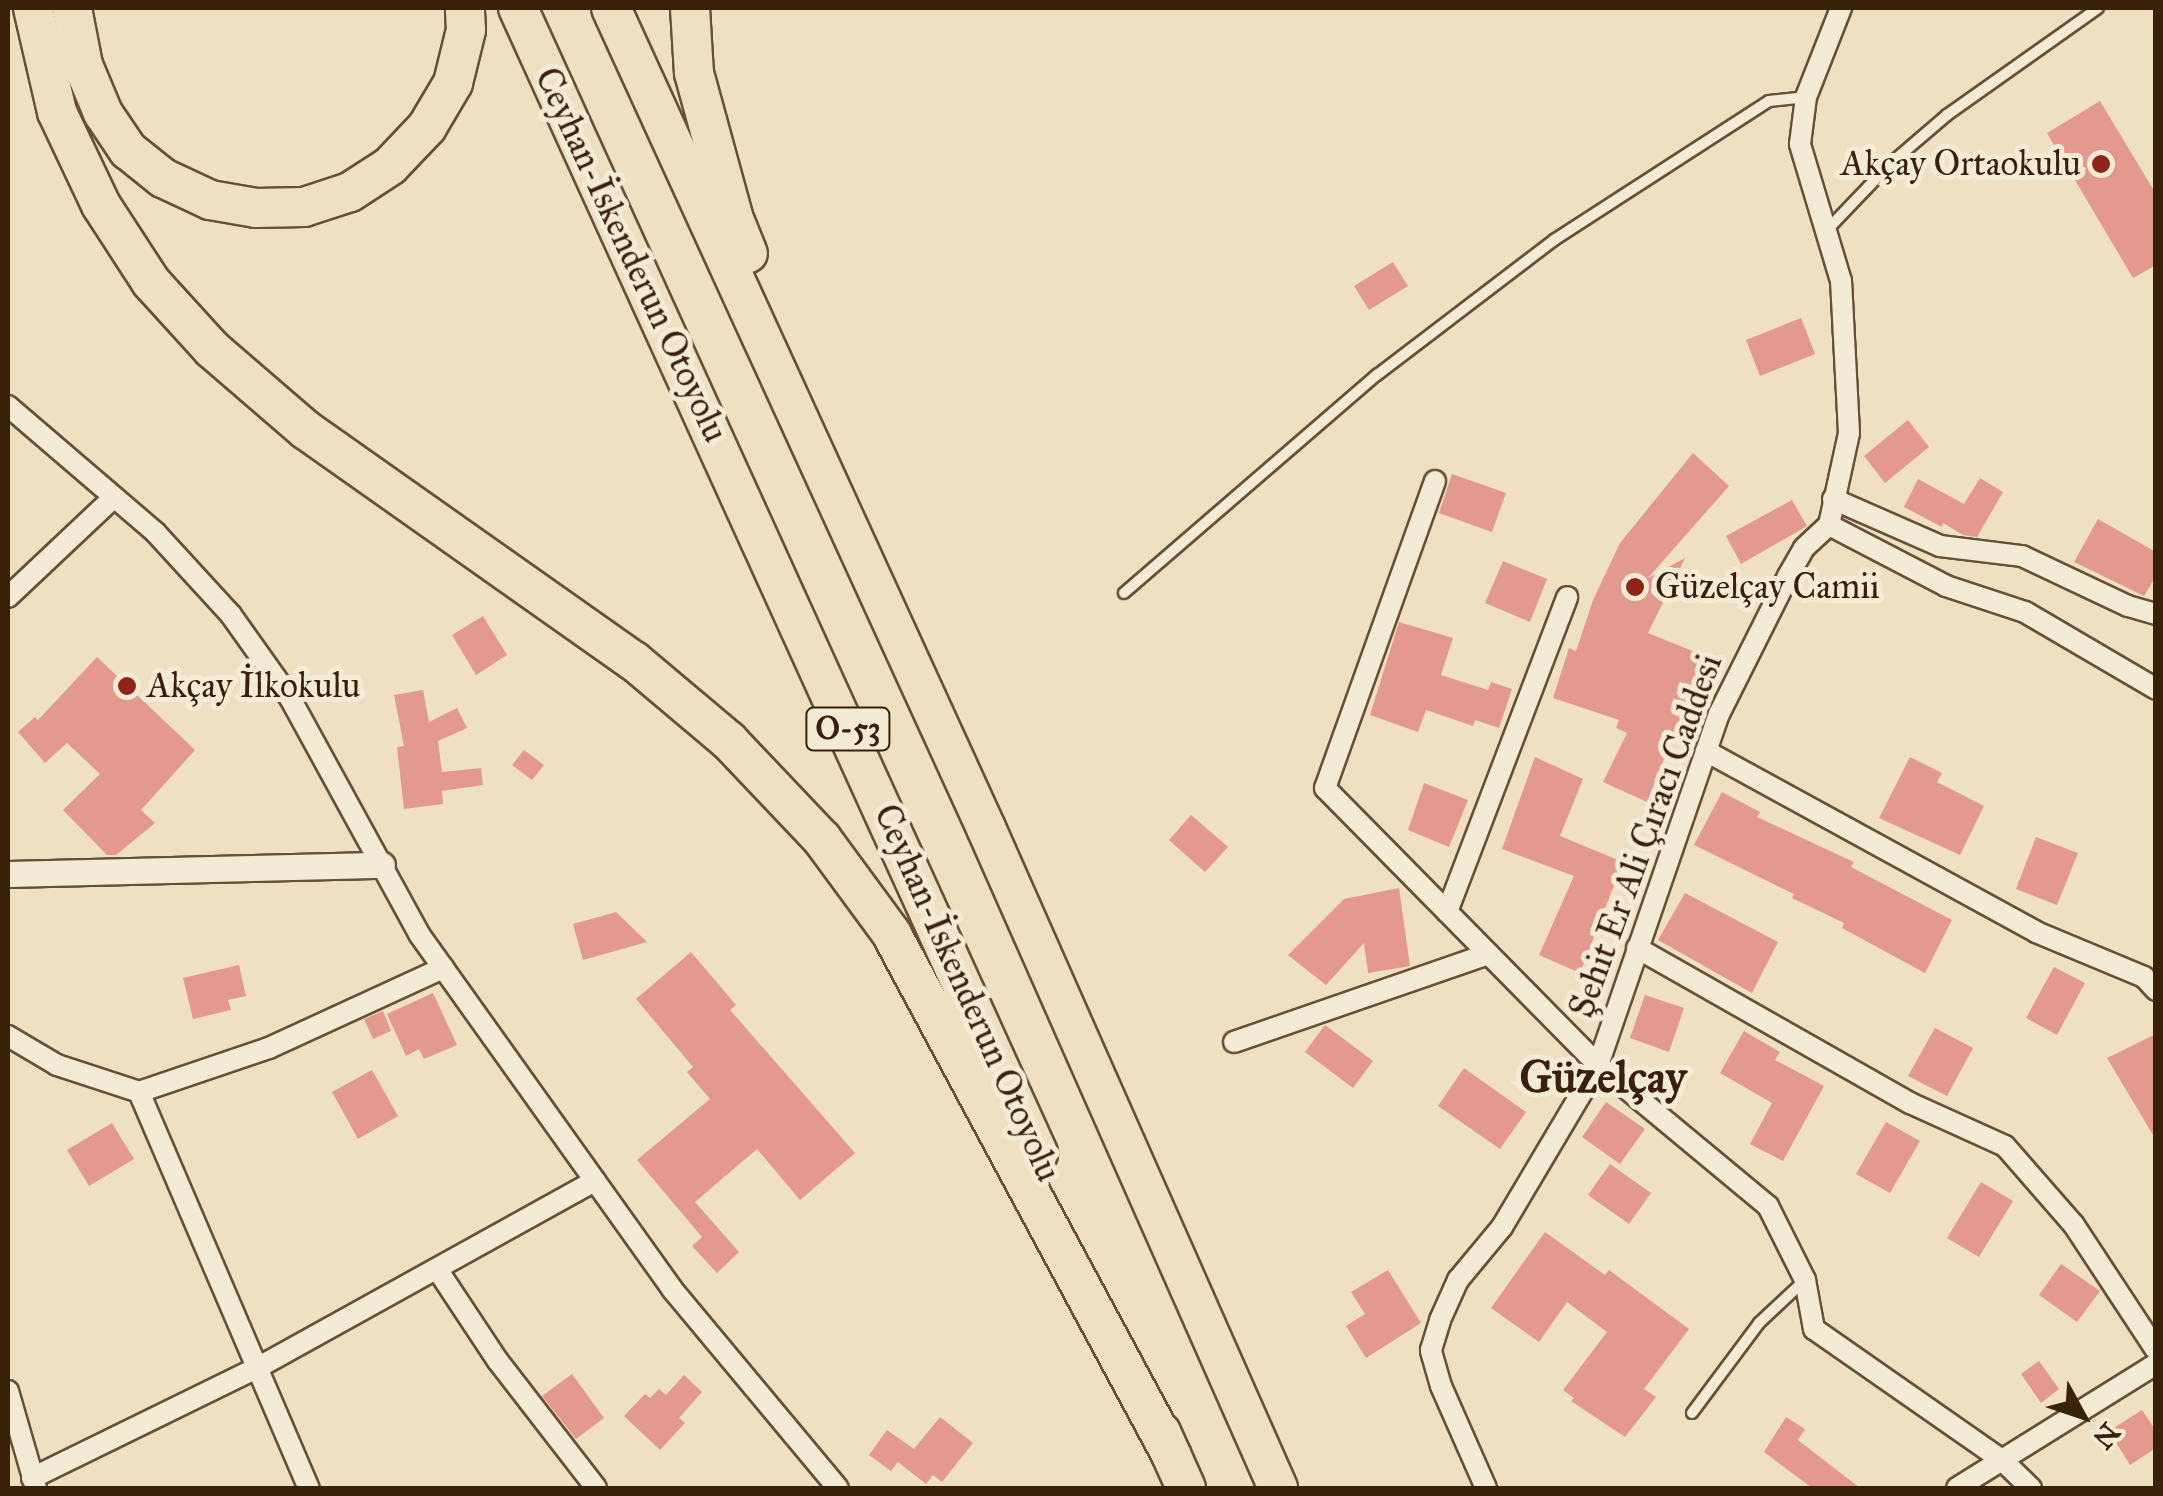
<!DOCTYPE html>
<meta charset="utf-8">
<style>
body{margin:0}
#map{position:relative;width:2163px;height:1496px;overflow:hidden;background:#eee0c1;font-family:"IM FELL Great Primer",serif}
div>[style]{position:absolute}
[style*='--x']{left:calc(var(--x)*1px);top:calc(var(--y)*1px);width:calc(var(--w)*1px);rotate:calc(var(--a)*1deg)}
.building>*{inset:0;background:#e4998f}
.roads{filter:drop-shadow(2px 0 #665036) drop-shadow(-2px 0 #665036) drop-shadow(0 2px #665036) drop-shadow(0 -2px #665036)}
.service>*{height:10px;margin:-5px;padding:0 5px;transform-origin:5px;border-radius:5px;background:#f4ebd7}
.minor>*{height:20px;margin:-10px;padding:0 10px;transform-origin:10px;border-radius:10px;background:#f4ebd7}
.tertiary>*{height:25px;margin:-12.5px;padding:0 12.5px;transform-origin:12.5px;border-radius:12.5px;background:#f4ebd7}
.motorway>*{height:38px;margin:-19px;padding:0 19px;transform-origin:19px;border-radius:19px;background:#eee0c1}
.dots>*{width:28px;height:28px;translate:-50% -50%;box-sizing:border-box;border:5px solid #f4ebd7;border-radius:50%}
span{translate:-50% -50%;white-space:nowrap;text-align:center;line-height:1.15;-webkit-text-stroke:10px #f4ebd7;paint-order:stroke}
.shield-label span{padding:2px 8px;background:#f4ebd7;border:2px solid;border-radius:8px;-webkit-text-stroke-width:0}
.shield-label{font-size:32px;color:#392008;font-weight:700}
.poi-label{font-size:35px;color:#392008}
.right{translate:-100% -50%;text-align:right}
.left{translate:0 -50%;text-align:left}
.street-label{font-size:35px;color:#392008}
.district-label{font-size:45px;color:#392008;font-weight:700}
.frame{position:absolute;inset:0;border:10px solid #392008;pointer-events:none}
.north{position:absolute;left:2033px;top:1366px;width:100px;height:100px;-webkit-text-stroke:8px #f4ebd7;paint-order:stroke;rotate:130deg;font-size:28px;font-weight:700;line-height:40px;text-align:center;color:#392008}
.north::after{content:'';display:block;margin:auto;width:35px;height:45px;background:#392008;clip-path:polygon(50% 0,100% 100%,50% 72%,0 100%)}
</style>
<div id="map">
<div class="building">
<div style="clip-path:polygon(2100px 101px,2156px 194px,2156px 265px,2133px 278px,2047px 133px)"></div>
<div style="clip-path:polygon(1393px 262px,1408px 286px,1369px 310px,1354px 286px)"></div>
<div style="clip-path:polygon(1801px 318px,1815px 354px,1760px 376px,1746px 340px)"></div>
<div style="clip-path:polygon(1908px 420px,1929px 447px,1885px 483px,1864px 456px)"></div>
<div style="clip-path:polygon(1693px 453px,1729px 486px,1648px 578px,1685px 558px,1648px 633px,1705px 656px,1647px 802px,1603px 782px,1627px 733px,1616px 728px,1619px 720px,1553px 698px,1569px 648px,1576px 651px,1593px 600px,1620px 543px)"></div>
<div style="clip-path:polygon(1452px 474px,1506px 493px,1492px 532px,1439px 513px)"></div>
<div style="clip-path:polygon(1980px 478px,2003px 492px,1977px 537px,1963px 535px,1943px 523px,1942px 527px,1904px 507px,1918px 479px,1964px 504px)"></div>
<div style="clip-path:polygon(1792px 500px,1807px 526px,1741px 564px,1726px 536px)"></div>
<div style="clip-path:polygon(2098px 519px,2156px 552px,2156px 576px,2144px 596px,2074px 562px)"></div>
<div style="clip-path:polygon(1503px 561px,1547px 579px,1530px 622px,1485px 603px)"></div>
<div style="clip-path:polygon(483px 616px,507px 655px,476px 675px,452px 635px)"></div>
<div style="clip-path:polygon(1399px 622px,1453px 638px,1441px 675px,1488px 690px,1491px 682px,1512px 689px,1499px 728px,1475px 720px,1473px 726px,1426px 710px,1418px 732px,1370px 715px)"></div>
<div style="clip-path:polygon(97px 657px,195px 750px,141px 810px,155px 823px,116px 855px,107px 855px,63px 810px,100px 774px,67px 743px,45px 763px,18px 732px,35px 717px,38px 720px)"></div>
<div style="clip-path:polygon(423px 690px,429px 722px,457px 708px,467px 728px,438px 741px,442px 772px,481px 768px,483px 785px,442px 791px,443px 804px,404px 809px,397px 747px,404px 746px,394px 695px)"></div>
<div style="clip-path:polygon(524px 750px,544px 765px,532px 780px,512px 765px)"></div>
<div style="clip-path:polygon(1535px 757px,1583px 779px,1560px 836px,1623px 862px,1580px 973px,1539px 955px,1574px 876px,1502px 849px)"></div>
<div style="clip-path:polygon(1910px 757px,1942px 773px,1937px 782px,1984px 806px,1960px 855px,1879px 818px)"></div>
<div style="clip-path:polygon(1424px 783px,1468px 800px,1449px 847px,1408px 830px)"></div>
<div style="clip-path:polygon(1722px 792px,1760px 812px,1757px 817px,1854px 862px,1851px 867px,1952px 920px,1925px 973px,1842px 928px,1844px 923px,1792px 898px,1794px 894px,1694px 845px)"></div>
<div style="clip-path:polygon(1191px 815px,1228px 847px,1205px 872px,1169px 840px)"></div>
<div style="clip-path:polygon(2036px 837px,2078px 853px,2057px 905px,2016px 889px)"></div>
<div style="clip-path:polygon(1399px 888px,1410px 966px,1368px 973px,1364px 943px,1326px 985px,1288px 955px,1344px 899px)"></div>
<div style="clip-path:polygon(1685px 893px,1778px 942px,1752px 993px,1658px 940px)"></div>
<div style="clip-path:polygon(616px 912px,647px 942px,583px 960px,573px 924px)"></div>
<div style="clip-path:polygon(691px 952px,736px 1005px,730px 1010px,855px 1153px,800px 1200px,757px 1149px,695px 1202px,739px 1252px,717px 1273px,692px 1246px,702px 1237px,637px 1160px,710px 1099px,687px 1072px,693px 1067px,636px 999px)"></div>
<div style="clip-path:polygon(239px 965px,246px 996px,228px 1000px,231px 1010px,193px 1019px,183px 978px)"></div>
<div style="clip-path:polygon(2054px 967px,2085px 983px,2057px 1035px,2026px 1018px)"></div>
<div style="clip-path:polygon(433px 993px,457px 1045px,424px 1059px,419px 1049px,406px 1056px,387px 1014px)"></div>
<div style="clip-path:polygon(1645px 995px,1684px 1008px,1669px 1052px,1630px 1038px)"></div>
<div style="clip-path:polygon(383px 1011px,391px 1031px,373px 1039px,364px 1019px)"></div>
<div style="clip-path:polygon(1325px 1025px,1373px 1061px,1353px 1088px,1305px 1052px)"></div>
<div style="clip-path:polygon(1935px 1028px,1973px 1048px,1947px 1096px,1908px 1076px)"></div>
<div style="clip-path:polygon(1744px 1031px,1780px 1052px,1775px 1060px,1824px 1086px,1783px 1161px,1750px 1144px,1772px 1103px,1720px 1073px)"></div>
<div style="clip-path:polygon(2156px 1034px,2156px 1140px,2107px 1058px)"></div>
<div style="clip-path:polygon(1464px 1068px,1526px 1112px,1500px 1149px,1438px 1106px)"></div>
<div style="clip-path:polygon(372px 1070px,398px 1116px,358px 1139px,332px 1092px)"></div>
<div style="clip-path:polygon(1606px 1102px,1645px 1129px,1620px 1164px,1582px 1137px)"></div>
<div style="clip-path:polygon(1886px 1122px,1920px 1141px,1890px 1193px,1856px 1174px)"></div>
<div style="clip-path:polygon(112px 1123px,134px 1159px,89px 1186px,67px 1150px)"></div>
<div style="clip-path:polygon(1610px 1164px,1651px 1193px,1629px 1224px,1588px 1195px)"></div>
<div style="clip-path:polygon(1981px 1182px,2013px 1201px,1979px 1257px,1947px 1238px)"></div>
<div style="clip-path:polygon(1545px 1232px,1605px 1275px,1609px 1270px,1689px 1329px,1644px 1389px,1656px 1397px,1625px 1437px,1571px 1401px,1574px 1398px,1563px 1390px,1607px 1332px,1567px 1302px,1539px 1342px,1491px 1308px)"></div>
<div style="clip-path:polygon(2061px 1264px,2100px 1291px,2077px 1322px,2039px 1295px)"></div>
<div style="clip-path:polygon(1388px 1270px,1421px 1323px,1366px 1358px,1346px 1326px,1365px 1314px,1351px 1292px)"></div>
<div style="clip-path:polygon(2039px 1361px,2059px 1389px,2041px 1403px,2021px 1374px)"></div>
<div style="clip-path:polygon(572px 1374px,604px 1418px,576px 1439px,542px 1396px)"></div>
<div style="clip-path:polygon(684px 1375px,702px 1392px,679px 1418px,685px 1423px,660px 1450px,624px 1416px,645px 1394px,650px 1398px,659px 1389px,666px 1395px)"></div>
<div style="clip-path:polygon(2142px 1410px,2156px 1431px,2156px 1448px,2130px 1465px,2109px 1431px)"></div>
<div style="clip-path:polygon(940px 1417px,973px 1443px,942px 1482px,933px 1475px,926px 1484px,898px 1462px,891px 1471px,869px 1455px,887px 1430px,914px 1449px)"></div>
<div style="clip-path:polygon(1786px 1417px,1805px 1429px,1798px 1440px,1860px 1488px,1812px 1488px,1764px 1452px)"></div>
</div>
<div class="roads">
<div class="service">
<div style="--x:1827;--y:230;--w:93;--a:-46.3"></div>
<div style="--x:1891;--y:163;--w:74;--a:-40.6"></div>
<div style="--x:1947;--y:115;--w:185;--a:-35.3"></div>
<div style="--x:1124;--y:593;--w:334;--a:-40.8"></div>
<div style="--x:1377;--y:375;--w:223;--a:-37.3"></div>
<div style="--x:1554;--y:240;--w:256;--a:-32.9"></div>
<div style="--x:1769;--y:101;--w:36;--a:-6"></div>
<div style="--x:1692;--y:1413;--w:112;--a:-53.3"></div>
<div style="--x:1759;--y:1323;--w:62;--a:-43"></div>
</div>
<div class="minor">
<div style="--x:8;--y:406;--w:194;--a:40.6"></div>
<div style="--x:155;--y:532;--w:113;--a:47.5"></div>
<div style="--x:231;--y:615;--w:102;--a:54.6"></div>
<div style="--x:290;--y:698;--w:269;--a:61.3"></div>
<div style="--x:419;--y:934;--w:436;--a:54.5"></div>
<div style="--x:672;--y:1289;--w:259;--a:50.2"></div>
<div style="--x:1435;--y:481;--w:326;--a:109.7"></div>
<div style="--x:1325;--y:788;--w:389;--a:45.4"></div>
<div style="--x:1598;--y:1065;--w:221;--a:39.7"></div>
<div style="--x:1768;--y:1206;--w:83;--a:63.4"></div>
<div style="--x:1805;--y:1280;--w:50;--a:79.6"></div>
<div style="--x:1814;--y:1329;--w:231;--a:34.9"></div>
<div style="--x:2003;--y:1461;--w:39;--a:44"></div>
<div style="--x:1833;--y:499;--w:117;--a:23.7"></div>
<div style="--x:1940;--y:546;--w:83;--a:7"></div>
<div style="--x:2022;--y:556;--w:117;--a:25.3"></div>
<div style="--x:2128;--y:606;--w:29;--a:16"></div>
<div style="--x:1829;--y:525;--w:132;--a:27.5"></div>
<div style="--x:1946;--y:586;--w:83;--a:18.2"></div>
<div style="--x:2025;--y:612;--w:152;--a:30.4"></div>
<div style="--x:8;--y:597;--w:144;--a:-43.3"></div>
<div style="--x:1706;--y:751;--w:376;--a:28.7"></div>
<div style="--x:2036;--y:932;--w:117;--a:22.6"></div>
<div style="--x:2144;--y:977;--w:18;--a:47"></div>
<div style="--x:1447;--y:912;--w:337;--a:-69.1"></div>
<div style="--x:1637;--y:948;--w:314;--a:29.6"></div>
<div style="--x:1910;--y:1103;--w:104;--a:24.4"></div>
<div style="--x:2005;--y:1146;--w:105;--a:48.9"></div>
<div style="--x:2074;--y:1225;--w:149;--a:56.7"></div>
<div style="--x:8;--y:1036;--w:57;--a:30.6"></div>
<div style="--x:57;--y:1065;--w:86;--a:18.2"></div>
<div style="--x:139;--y:1092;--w:137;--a:-18.7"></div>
<div style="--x:269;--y:1048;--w:192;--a:-24.7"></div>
<div style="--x:1234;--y:1042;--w:269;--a:-19.1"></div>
<div style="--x:139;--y:1092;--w:431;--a:66.8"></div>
<div style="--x:437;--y:1269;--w:110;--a:56.5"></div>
<div style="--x:498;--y:1361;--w:160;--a:52.3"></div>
<div style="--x:8;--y:1391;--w:101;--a:73.9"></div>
<div style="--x:32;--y:1478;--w:253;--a:-26.1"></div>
<div style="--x:259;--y:1367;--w:384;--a:-29"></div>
<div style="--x:1486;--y:1488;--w:111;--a:-113.8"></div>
<div style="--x:1441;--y:1386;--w:37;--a:-106"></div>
<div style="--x:1431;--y:1350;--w:31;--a:-73"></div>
<div style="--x:1440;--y:1320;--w:44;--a:-65.8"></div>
<div style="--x:1458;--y:1280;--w:69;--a:-50.3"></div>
<div style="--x:1502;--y:1227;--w:188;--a:-59.3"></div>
<div style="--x:1598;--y:1065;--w:371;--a:-71"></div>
<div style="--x:1719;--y:714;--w:154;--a:-63.4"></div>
<div style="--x:1788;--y:576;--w:32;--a:-60"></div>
<div style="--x:1804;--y:548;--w:34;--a:-43"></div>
<div style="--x:1829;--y:525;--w:94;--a:-77.7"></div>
<div style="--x:1849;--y:433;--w:152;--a:-93"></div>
<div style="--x:1841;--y:281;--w:143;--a:-106.7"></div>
<div style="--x:1800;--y:144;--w:47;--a:-82.7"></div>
<div style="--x:1806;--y:97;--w:96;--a:-68.5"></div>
<div style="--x:1957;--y:1488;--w:234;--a:-31.9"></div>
</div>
<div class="tertiary">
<div style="--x:8;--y:874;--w:374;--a:-1.4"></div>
</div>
<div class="motorway">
<div style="--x:33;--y:8;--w:107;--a:77"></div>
<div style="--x:57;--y:112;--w:103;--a:64.7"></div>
<div style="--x:101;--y:205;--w:92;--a:57"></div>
<div style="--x:151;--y:282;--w:91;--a:47.7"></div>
<div style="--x:212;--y:349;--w:124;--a:40.8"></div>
<div style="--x:306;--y:430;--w:401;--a:35.2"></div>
<div style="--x:634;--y:661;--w:124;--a:40.1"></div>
<div style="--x:729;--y:741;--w:135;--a:46.5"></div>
<div style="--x:822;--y:839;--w:117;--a:53.7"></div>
<div style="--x:891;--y:933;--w:591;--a:61.75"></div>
<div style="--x:72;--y:8;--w:58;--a:79.1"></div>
<div style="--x:83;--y:65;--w:52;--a:67.4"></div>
<div style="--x:103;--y:113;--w:45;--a:56"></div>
<div style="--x:128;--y:150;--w:45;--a:38.7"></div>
<div style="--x:163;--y:178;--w:52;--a:25.1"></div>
<div style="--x:210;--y:200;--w:47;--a:9.9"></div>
<div style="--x:256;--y:208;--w:48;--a:-1.2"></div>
<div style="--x:304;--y:207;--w:48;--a:-18.1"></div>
<div style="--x:350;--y:192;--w:48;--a:-33"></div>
<div style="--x:390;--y:166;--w:54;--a:-46.5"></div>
<div style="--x:427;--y:127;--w:51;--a:-59.4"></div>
<div style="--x:453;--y:83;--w:55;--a:-76.2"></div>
<div style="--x:466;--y:30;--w:22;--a:-93"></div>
<div style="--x:518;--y:8;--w:1258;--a:65.57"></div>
<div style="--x:611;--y:8;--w:902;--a:65.42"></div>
<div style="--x:986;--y:828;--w:722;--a:66.13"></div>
<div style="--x:690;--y:8;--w:65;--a:86.5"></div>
<div style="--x:694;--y:73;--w:151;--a:74.7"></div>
<div style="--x:734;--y:219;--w:37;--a:68"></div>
<div style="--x:1161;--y:1432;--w:61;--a:65.9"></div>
</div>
</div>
<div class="dots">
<div style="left:2101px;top:164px;background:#8f2418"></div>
<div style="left:1635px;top:587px;background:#8f2418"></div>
<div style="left:127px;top:686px;background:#8f2418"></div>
</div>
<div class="shield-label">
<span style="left:848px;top:729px">O-53</span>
</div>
<div class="poi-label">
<span class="right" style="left:2081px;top:164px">Akçay Ortaokulu</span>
<span class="left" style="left:1655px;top:587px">Güzelçay Camii</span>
<span class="left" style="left:147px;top:686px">Akçay İlkokulu</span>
</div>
<div class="street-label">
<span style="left:631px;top:255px;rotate:65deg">Ceyhan-İskenderun Otoyolu</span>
<span style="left:1646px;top:836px;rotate:-70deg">Şehit Er Ali Çıracı Caddesi</span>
<span style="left:967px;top:993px;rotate:66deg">Ceyhan-İskenderun Otoyolu</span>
</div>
<div class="district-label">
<span style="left:1603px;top:1077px">Güzelçay</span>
</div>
<div class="frame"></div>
<div class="north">N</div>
</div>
